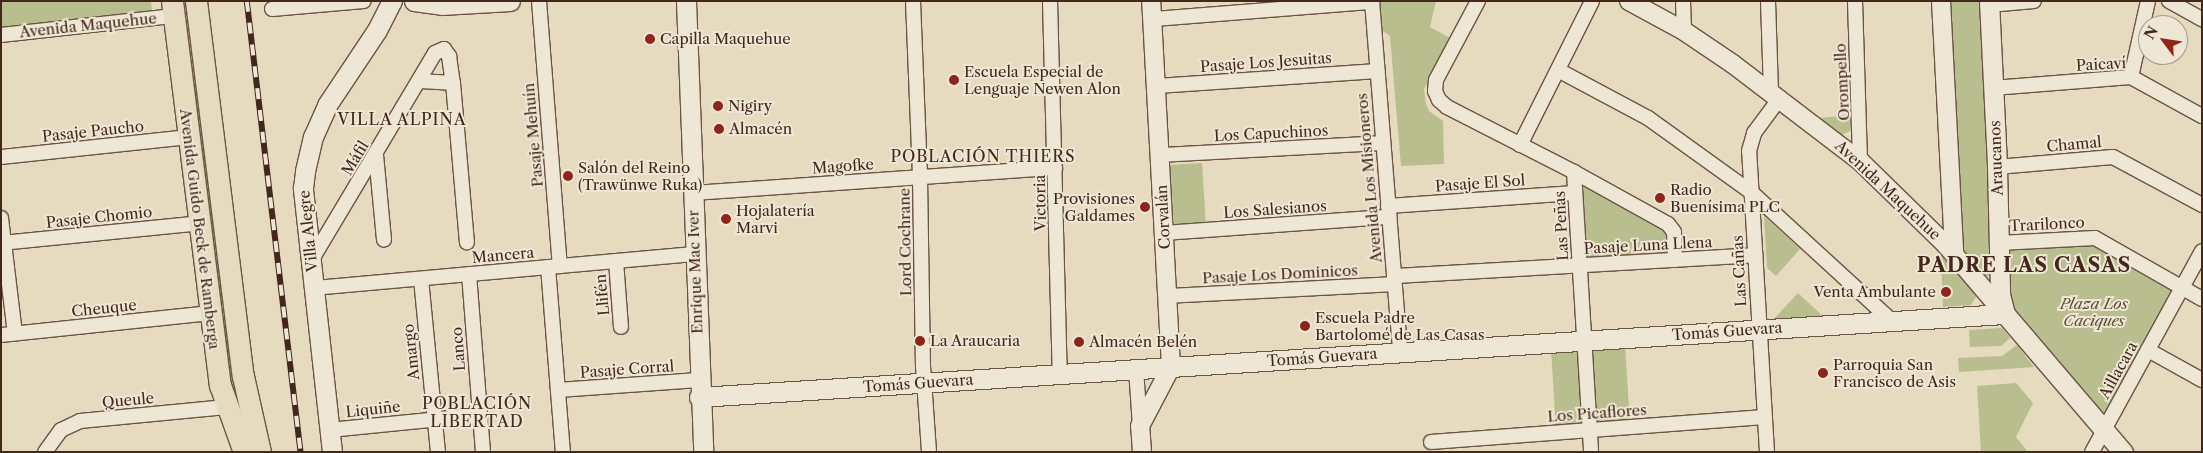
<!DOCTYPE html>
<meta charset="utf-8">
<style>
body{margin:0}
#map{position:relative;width:2203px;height:453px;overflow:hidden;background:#e6dabf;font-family:"Libre Caslon Text",serif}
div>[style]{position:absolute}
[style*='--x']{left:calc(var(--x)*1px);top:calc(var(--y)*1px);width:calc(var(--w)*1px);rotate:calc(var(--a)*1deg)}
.green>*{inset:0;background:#b9be8f}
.roads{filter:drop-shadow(1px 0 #6c5443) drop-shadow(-1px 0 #6c5443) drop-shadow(0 1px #6c5443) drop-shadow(0 -1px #6c5443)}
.minor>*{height:14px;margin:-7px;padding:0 7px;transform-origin:7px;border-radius:7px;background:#efe7d5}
.tertiary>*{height:18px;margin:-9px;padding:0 9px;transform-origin:9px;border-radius:9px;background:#efe7d5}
.secondary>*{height:19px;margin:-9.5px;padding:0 9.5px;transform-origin:9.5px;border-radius:9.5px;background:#efe7d5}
.primary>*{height:21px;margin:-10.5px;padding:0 10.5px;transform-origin:10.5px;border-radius:10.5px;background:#e6dabf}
.rail>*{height:5.5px;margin-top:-2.75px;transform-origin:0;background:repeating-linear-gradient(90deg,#efe7d5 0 11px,#43271a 0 22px);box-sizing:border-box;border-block:1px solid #43271a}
.dots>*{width:14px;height:14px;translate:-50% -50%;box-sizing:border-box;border:2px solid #efe7d5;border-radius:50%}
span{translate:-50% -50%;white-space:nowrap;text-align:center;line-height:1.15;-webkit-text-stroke:4px #efe7d5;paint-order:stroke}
.street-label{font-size:15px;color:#43271a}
.poi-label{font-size:15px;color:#43271a}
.left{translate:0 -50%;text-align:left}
.right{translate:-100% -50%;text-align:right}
.park-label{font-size:15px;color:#604d37;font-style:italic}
.neighbourhood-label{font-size:16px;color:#43271a;letter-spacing:1px}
.district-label{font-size:20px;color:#43271a;font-weight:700;letter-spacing:1px}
.frame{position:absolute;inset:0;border:2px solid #43271a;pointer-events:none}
.north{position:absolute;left:2138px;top:15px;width:50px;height:50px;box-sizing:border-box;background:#efe7d5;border:1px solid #aa9a8a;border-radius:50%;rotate:301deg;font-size:14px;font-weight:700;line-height:20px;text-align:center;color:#43271a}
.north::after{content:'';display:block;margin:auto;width:18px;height:22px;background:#8f2418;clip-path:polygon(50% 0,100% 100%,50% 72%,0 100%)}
</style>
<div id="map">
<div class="green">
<div style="clip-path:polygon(1px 1px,151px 1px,152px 11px,1px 29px)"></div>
<div style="clip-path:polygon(1376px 1px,1436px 1px,1430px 27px,1452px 39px,1424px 89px,1426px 104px,1429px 111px,1443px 121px,1444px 164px,1401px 166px,1390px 36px,1377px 27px)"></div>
<div style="clip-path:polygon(1948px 1px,1980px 1px,1994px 274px,1980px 279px,1960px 257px)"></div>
<div style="clip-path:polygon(184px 30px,187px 30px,195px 87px,202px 109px,223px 305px,220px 304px)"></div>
<div style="clip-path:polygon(1850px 115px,1852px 130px,1842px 135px,1820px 118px)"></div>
<div style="clip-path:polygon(1202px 163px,1206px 226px,1174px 228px,1170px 165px)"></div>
<div style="clip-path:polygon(1583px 185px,1669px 230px,1671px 255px,1587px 261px)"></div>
<div style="clip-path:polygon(1764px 216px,1800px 249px,1776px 276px,1767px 268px)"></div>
<div style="clip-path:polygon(2093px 245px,2173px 289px,2104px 415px,2049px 349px,2010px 307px,2005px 249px)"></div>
<div style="clip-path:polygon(1941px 254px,1976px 288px,1978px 294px,1971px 305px,1943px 307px)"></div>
<div style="clip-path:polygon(1798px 293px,1825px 318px,1772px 321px)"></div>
<div style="clip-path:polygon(222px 318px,226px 318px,249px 434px,233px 405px)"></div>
<div style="clip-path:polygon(2002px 328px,2010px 338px,2001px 346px,1970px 347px,1969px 330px)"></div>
<div style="clip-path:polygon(1625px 345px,1630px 424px,1594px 426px,1589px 347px)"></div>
<div style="clip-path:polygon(2017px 345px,2034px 367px,1959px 372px,1958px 358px,2002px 356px)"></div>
<div style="clip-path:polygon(1582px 347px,1588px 427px,1556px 430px,1551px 349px)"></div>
<div style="clip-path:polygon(2016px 383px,2033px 403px,2016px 437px,2028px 452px,1981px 452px,1977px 386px)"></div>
</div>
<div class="roads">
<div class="minor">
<div style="--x:539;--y:1;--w:266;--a:85.5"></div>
<div style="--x:913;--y:1;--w:176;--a:87.7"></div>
<div style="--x:920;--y:177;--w:189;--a:89.1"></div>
<div style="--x:923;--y:366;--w:86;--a:86"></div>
<div style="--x:1050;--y:1;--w:373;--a:88.5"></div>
<div style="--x:1372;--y:1;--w:352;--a:85.4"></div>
<div style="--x:1478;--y:1;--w:89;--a:118"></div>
<div style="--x:1436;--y:80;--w:11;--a:95"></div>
<div style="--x:1435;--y:91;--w:10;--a:66"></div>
<div style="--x:1439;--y:100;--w:11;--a:41"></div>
<div style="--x:1447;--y:107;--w:143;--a:27.1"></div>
<div style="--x:1574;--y:172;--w:107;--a:29"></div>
<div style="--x:1668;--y:224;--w:10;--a:53"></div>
<div style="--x:1674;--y:232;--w:28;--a:88"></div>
<div style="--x:1683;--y:1;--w:30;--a:88"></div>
<div style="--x:1768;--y:1;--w:90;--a:88.1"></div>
<div style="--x:1855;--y:1;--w:160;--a:88.2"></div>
<div style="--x:2169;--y:1;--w:38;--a:29"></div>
<div style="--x:1989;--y:5;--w:45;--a:-5.1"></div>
<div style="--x:272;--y:9;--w:92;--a:-5"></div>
<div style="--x:1154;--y:19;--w:219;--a:-4.5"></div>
<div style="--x:1;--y:35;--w:174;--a:-6.3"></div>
<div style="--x:1558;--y:70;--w:102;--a:28.1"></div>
<div style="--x:1648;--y:118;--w:127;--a:35.7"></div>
<div style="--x:1751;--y:192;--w:191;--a:42.5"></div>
<div style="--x:2131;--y:77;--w:78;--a:-77.4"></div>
<div style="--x:419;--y:81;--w:34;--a:3"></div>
<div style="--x:1157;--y:86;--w:221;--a:-3.9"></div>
<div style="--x:1993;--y:88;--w:138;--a:-4.6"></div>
<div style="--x:2131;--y:77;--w:81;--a:28.8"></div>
<div style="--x:1520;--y:145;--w:161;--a:-63.4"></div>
<div style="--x:376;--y:155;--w:85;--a:84.6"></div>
<div style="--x:1161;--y:155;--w:222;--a:-3.1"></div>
<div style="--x:1;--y:157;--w:189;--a:-6.1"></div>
<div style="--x:1997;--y:167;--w:116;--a:-4.9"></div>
<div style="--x:2113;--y:157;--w:101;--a:28.3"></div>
<div style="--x:1574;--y:172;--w:281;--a:86.5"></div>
<div style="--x:693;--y:193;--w:363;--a:-4"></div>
<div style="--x:1388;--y:206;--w:187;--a:-4"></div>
<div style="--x:1;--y:218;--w:116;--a:83.1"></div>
<div style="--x:1164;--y:233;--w:226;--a:-4.1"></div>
<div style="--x:1;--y:243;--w:200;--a:-5.7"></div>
<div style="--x:1999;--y:243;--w:96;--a:-3"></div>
<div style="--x:2095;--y:238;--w:123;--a:29.7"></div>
<div style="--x:311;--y:261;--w:242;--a:-59.2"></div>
<div style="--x:435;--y:53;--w:10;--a:-24"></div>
<div style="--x:444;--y:49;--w:9;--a:54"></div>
<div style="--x:449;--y:56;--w:27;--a:82"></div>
<div style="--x:453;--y:83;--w:160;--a:85"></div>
<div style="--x:616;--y:261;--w:66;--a:85.7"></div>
<div style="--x:548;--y:267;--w:186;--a:85.4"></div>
<div style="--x:469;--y:274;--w:179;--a:85.5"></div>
<div style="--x:1394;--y:276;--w:362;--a:-3.3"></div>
<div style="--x:421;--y:279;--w:174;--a:84.4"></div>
<div style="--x:314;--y:288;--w:383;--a:-5.1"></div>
<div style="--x:1167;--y:296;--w:227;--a:-3"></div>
<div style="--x:1;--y:335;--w:211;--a:-6"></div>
<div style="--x:2148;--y:350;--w:62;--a:29.1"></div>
<div style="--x:1136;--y:369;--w:57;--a:86"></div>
<div style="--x:558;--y:390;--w:141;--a:-4.1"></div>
<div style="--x:329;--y:430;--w:152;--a:-5.7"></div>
<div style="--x:1431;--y:442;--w:334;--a:-4.3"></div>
<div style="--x:45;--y:452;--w:27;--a:-54"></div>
<div style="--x:61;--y:430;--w:21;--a:-25"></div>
<div style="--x:80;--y:421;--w:147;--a:-5.5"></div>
<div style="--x:1767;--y:452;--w:302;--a:-93.4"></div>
<div style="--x:1749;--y:151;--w:19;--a:-74"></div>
<div style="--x:1754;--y:133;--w:44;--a:-53.4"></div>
<div style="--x:2092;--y:452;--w:229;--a:-61.3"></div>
</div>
<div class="tertiary">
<div style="--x:1629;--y:1;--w:63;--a:28.6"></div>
<div style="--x:1684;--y:31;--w:59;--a:34"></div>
<div style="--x:1733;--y:64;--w:160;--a:37.4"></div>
<div style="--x:1860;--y:161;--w:120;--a:44.3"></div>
<div style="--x:1946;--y:245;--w:91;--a:49.5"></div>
<div style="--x:1941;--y:1;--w:252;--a:87"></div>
<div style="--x:1142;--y:452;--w:26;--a:-94"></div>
<div style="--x:1140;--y:426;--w:67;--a:-62.3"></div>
<div style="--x:1171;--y:367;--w:367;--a:-93.1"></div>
</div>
<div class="secondary">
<div style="--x:414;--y:1;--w:28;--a:8"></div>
<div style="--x:442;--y:5;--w:68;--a:-3.4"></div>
<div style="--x:686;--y:1;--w:451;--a:87.8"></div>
<div style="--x:1989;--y:1;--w:166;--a:87.2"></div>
<div style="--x:1997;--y:167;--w:127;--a:88.6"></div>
<div style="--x:2000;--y:294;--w:21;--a:76"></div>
<div style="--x:2005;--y:314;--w:182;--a:49.5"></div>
<div style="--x:699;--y:397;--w:1309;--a:-3.64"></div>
<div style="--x:332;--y:452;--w:266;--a:-96.3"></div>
<div style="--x:303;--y:188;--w:17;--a:-83"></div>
<div style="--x:305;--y:171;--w:35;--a:-77"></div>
<div style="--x:313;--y:137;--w:35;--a:-66"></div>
<div style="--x:327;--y:105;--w:90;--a:-56.3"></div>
<div style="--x:377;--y:30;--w:33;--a:-63"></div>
</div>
<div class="primary">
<div style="--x:172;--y:1;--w:387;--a:82.9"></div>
<div style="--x:220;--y:385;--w:71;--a:70.3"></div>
<div style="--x:196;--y:1;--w:378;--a:82.9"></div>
<div style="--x:243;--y:376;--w:78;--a:77.4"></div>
</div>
</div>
<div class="rail">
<div style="--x:247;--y:1;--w:454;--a:83.2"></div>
</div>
<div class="dots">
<div style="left:650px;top:39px;background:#8f2418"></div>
<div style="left:954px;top:80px;background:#8f2418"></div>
<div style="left:718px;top:106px;background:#8f2418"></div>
<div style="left:719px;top:129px;background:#8f2418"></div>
<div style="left:568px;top:176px;background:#8f2418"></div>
<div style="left:1660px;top:198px;background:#8f2418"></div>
<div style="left:1145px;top:207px;background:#8f2418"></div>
<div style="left:726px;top:219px;background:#8f2418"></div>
<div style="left:1946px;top:292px;background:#8f2418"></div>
<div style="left:1305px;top:326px;background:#8f2418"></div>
<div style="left:920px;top:341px;background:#8f2418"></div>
<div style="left:1079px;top:342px;background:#8f2418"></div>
<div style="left:1823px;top:373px;background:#8f2418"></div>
</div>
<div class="street-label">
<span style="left:88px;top:25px;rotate:-6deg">Avenida Maquehue</span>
<span style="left:1266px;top:62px;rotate:-4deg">Pasaje Los Jesuitas</span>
<span style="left:2101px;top:64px;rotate:-3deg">Paicaví</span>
<span style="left:1842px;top:82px;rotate:-93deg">Orompello</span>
<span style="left:93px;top:131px;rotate:-6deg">Pasaje Paucho</span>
<span style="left:1271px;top:133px;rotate:-3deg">Los Capuchinos</span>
<span style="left:533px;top:135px;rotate:-95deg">Pasaje Mehuín</span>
<span style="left:2074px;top:144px;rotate:-5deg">Chamal</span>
<span style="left:355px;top:158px;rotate:-59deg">Máfil</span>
<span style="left:1996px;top:158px;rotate:-92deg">Araucanos</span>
<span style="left:843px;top:166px;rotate:-4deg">Magofke</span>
<span style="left:1369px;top:178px;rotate:-95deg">Avenida Los Misioneros</span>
<span style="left:1480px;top:183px;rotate:-4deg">Pasaje El Sol</span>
<span style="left:1888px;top:190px;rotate:43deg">Avenida Maquehue</span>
<span style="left:1040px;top:203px;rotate:-91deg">Victoria</span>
<span style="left:1275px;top:209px;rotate:-4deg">Los Salesianos</span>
<span style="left:99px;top:217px;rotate:-6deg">Pasaje Chomio</span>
<span style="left:1163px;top:217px;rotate:-93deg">Corvalán</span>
<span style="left:2047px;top:224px;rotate:-3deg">Trarilonco</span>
<span style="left:1561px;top:226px;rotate:-93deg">Las Peñas</span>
<span style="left:200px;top:229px;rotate:83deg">Avenida Guido Beck de Ramberga</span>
<span style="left:308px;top:231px;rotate:-96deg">Villa Alegre</span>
<span style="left:905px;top:242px;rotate:-91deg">Lord Cochrane</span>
<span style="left:1648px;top:245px;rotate:-3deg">Pasaje Luna Llena</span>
<span style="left:503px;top:255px;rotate:-5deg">Mancera</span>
<span style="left:1739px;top:271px;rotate:-93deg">Las Cañas</span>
<span style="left:695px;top:272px;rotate:-92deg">Enrique Mac Iver</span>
<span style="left:1280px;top:274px;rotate:-3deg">Pasaje Los Dominicos</span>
<span style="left:602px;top:295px;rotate:-95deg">Llifén</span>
<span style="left:104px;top:308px;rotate:-6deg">Cheuque</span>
<span style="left:1727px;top:331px;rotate:-4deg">Tomás Guevara</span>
<span style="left:458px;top:349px;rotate:-94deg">Lanco</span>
<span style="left:411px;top:352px;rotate:-96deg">Amargo</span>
<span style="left:1322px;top:357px;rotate:-4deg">Tomás Guevara</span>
<span style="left:627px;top:369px;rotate:-4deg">Pasaje Corral</span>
<span style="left:2118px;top:370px;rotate:-61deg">Aillacara</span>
<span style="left:918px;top:383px;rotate:-4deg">Tomás Guevara</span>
<span style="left:128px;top:400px;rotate:-5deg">Queule</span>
<span style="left:373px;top:409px;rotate:-6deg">Liquiñe</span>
<span style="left:1597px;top:413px;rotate:-4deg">Los Picaflores</span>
</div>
<div class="poi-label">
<span class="left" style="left:660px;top:39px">Capilla Maquehue</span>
<span class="left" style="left:964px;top:80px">Escuela Especial de<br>Lenguaje Newen Alon</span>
<span class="left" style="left:728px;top:106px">Nigiry</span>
<span class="left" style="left:729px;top:129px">Almacén</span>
<span class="left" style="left:578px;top:176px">Salón del Reino<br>(Trawünwe Ruka)</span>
<span class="left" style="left:1670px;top:198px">Radio<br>Buenísima PLC</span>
<span class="right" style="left:1135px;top:207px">Provisiones<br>Galdames</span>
<span class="left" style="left:736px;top:219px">Hojalatería<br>Marvi</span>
<span class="right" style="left:1936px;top:292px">Venta Ambulante</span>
<span class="left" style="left:1315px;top:326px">Escuela Padre<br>Bartolomé de Las Casas</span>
<span class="left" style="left:930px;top:341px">La Araucaria</span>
<span class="left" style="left:1089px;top:342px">Almacén Belén</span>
<span class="left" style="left:1833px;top:373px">Parroquia San<br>Francisco de Asis</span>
</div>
<div class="park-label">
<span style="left:2094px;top:312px">Plaza Los<br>Caciques</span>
</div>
<div class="neighbourhood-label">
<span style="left:402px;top:119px">VILLA ALPINA</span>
<span style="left:983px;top:156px">POBLACIÓN THIERS</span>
<span style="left:477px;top:412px">POBLACIÓN<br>LIBERTAD</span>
</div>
<div class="district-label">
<span style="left:2024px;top:265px">PADRE LAS CASAS</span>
</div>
<div class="frame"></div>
<div class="north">N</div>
</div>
